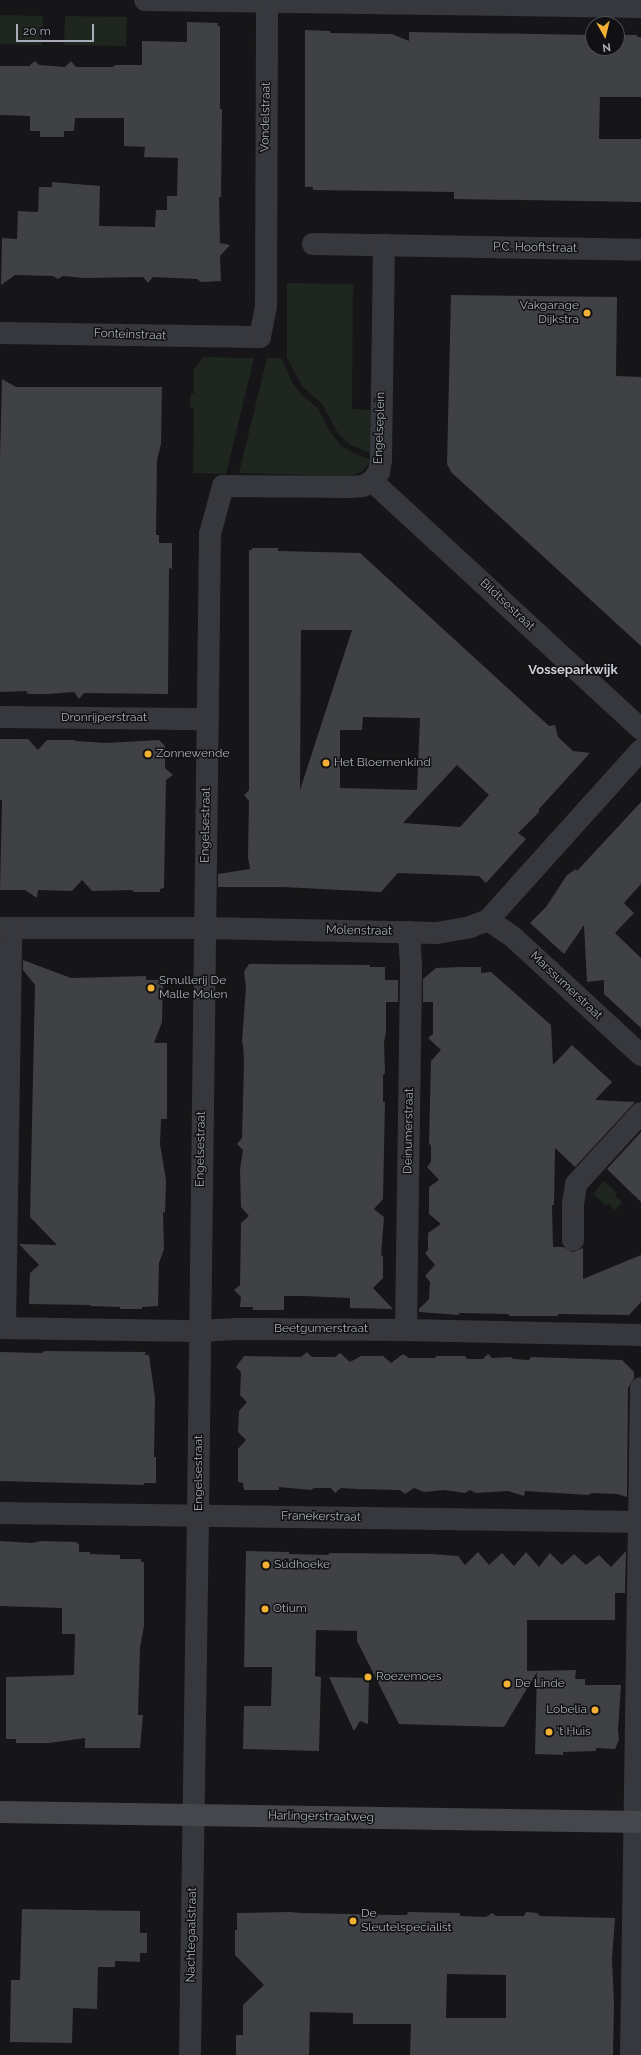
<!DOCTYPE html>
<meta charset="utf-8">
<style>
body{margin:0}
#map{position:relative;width:641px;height:2055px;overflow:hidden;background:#161618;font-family:Raleway,sans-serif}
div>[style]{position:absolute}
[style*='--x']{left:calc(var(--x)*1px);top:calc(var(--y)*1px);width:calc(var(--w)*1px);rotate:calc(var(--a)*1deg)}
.green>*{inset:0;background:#1e261f}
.building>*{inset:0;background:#404145}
.minor>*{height:22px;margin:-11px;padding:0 11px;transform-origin:11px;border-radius:11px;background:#37383d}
.tertiary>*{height:22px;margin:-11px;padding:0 11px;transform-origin:11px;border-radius:11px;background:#37383d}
.secondary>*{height:22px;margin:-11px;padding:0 11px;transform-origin:11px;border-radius:11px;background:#45474d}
.dots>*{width:11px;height:11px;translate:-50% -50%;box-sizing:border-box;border:2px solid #111113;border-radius:50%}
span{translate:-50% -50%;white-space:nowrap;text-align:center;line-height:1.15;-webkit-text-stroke:3px #111113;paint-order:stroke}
.street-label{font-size:12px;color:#a8adb8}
.poi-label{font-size:12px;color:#a8adb8}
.right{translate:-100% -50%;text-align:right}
.left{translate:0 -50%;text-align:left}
.neighbourhood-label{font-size:13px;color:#c9ccd4;font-weight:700}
.north{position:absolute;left:585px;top:16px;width:40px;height:40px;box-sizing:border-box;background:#111113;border:1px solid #4d4f55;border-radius:50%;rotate:172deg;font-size:11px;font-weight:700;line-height:16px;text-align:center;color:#a8adb8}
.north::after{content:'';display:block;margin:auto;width:14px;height:18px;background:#f2b134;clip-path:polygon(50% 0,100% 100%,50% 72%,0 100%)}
.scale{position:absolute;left:16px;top:24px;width:78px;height:18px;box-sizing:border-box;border:2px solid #a8adb8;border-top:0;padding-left:5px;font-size:12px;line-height:14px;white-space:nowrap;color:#a8adb8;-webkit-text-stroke:3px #111113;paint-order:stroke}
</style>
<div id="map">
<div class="green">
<div style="clip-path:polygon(0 15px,43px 16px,42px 45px,0 44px)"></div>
<div style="clip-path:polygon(65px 16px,127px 17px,126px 46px,64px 45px)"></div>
<div style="clip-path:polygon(287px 283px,353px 284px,352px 409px,371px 410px,370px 453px,351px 445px,339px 435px,322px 404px,303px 387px,287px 358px)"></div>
<div style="clip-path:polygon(203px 357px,254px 358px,226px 474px,193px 473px,194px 409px,190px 407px,191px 394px,194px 393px,194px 369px)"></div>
<div style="clip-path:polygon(267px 358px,281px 358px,293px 384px,304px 397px,318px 408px,329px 430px,341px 446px,358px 455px,370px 459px,368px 465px,361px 472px,352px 476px,239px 473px)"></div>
<div style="clip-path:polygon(604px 1181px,617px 1193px,615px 1196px,622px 1202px,615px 1210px,608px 1203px,606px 1206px,593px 1194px)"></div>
</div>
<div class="building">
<div style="clip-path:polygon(187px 22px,218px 23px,217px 26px,220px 26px,220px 109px,222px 109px,221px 197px,219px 197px,220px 243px,230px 245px,220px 256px,221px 281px,201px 282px,197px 279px,153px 277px,148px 283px,143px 277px,84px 278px,63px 276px,58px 279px,53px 276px,15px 275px,1px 285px,2px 238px,17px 239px,18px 211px,38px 212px,39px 187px,52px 187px,52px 182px,100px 186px,99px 226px,155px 227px,156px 210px,167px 210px,167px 196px,177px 196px,178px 158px,144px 157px,145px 147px,124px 146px,124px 118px,75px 118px,74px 131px,64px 131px,64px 137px,40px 137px,40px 131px,30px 131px,30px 116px,0 115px,0 66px,29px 66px,35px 61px,39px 65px,65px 67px,71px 61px,76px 67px,113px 67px,115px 65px,142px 65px,142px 41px,187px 42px)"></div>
<div style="clip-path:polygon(305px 30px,330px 31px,330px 33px,392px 34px,409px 41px,409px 32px,593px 35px,593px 48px,617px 48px,617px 35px,637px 35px,637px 37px,641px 37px,641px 97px,600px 97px,599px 139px,641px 139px,641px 202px,454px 199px,454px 192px,313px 190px,313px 187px,305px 187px)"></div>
<div style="clip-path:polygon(451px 295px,617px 297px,616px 376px,641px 377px,641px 646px,451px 472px,447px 464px)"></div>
<div style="clip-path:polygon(2px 379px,16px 387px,162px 387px,161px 444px,157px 460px,156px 535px,159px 535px,159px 543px,172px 543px,172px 569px,169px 568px,168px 694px,84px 693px,79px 699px,74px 692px,48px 694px,28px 694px,26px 691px,0 692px,0 459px)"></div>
<div style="clip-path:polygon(evenodd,252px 548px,278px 548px,278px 551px,360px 553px,549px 726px,555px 725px,558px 737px,573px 751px,590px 753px,539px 809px,539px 812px,518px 833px,526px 839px,486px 883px,479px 876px,398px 873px,381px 892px,283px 887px,218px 887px,218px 874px,250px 869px,248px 857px,249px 801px,244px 795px,249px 790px,249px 550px,252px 550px,252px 548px,301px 630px,352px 630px,300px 790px,301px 630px,252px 548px,363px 717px,420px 718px,417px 790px,340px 788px,340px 730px,362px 730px,363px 717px,252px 548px,457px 765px,489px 795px,460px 827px,403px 823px,457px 765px)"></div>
<div style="clip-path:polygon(0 739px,28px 739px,38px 750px,47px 740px,74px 740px,76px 741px,106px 743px,159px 740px,165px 746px,165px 768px,173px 775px,166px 780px,164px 888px,160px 889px,160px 892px,134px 892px,132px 890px,92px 891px,82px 880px,72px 891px,38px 890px,37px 898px,25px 890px,0 890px,2px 800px,0 800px)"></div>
<div style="clip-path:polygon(641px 802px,641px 884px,624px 903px,634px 913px,615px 933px,641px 958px,641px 1028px,604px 994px,604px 980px,587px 982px,584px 925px,564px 954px,530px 923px,546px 907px,567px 875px,576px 869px,577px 871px)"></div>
<div style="clip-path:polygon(23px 960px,71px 978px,146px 976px,146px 980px,163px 980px,162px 1022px,154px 1043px,167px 1043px,167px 1119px,161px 1119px,160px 1144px,166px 1180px,165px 1213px,163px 1212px,164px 1249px,159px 1263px,158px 1306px,142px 1307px,142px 1309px,120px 1309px,120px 1307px,90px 1306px,90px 1305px,29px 1304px,30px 1273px,39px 1265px,19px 1244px,57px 1245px,30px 1217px,35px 985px,23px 970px)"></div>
<div style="clip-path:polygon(249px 964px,370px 965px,370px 967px,385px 967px,385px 980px,398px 980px,398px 1002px,386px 1002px,386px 1032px,384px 1042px,385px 1073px,383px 1075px,383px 1102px,385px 1102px,383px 1199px,374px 1209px,384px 1217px,381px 1255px,383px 1257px,383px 1278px,373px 1288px,393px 1309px,350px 1308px,350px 1298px,304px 1296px,284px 1296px,284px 1310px,253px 1310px,253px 1307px,240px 1307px,241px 1297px,234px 1290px,240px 1285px,241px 1223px,249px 1216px,241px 1207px,240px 1169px,243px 1150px,237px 1144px,242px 1138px,244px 1063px,243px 1043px,242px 1043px,246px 986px,244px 972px)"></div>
<div style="clip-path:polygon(462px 967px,481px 967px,481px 973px,491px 972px,551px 1025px,553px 1065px,572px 1045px,612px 1082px,595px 1100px,635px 1102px,575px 1167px,555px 1148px,554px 1205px,552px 1205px,553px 1247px,563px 1247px,573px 1252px,583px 1248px,583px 1279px,641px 1255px,641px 1302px,629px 1315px,558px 1314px,558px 1316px,510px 1316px,508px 1314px,459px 1313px,459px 1315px,419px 1312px,419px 1309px,429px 1299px,430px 1282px,425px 1276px,435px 1265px,425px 1253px,428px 1250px,428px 1233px,441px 1224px,429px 1214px,429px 1187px,439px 1180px,427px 1167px,431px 1162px,431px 1145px,429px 1144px,431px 1061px,441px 1050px,428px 1038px,433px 1034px,433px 1002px,423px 1002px,423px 979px,436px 968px)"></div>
<div style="clip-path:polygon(641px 1132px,641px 1202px,607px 1169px)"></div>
<div style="clip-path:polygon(44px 1351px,146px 1352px,145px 1355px,149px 1355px,155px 1397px,154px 1457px,156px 1457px,156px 1483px,144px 1483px,144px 1485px,0 1481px,0 1352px,42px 1353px)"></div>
<div style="clip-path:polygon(307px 1352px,312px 1357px,335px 1357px,340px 1353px,350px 1362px,361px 1356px,383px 1356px,391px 1363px,403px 1354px,409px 1358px,435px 1358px,436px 1356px,465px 1356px,467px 1359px,483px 1359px,488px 1354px,492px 1358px,511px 1357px,513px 1359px,529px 1360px,531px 1357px,622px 1360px,634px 1372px,634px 1378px,628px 1388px,627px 1497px,617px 1494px,592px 1493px,589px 1495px,525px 1491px,524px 1496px,508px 1491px,476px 1493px,470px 1490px,465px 1493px,444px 1490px,424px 1492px,414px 1488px,405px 1494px,400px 1490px,357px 1489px,341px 1488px,335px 1493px,331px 1488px,314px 1488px,311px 1490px,279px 1487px,279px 1490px,244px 1490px,243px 1483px,238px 1482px,238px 1449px,246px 1440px,238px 1432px,239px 1411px,247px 1402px,240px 1395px,241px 1372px,236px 1367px,244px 1356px,301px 1357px)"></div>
<div style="clip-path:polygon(0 1541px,32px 1543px,41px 1541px,76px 1542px,79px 1544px,79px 1552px,90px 1552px,90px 1554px,120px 1555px,120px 1559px,141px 1559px,141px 1562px,144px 1562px,144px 1626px,140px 1648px,138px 1715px,143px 1715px,140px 1748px,85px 1748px,85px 1738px,49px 1743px,16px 1743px,16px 1739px,6px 1739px,6px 1677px,74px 1675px,75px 1634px,62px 1634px,62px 1608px,0 1606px)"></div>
<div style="clip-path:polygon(246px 1551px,289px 1552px,289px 1554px,328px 1555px,330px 1553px,431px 1554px,458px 1556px,465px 1565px,478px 1552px,489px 1565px,502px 1553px,514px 1566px,526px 1552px,539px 1567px,550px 1553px,562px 1565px,574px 1554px,586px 1565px,599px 1555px,611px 1567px,626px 1551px,625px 1593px,615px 1593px,615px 1620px,527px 1620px,527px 1671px,576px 1670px,575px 1679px,585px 1679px,585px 1685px,621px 1685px,618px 1730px,619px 1740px,615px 1749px,596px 1748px,596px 1751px,563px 1752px,563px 1755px,535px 1754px,537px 1672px,504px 1727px,399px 1724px,357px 1641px,357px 1631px,316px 1630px,315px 1676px,321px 1677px,319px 1751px,243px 1749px,244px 1706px,271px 1706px,272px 1667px,244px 1667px)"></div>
<div style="clip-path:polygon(329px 1677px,369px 1678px,368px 1724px,360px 1721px,354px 1731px)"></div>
<div style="clip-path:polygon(22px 1909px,140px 1911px,140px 1933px,147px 1933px,147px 1953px,140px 1953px,140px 1962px,115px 1961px,115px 1967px,98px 1967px,97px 2009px,73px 2008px,72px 2043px,10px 2042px,11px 1980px,20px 1980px)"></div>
<div style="clip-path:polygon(evenodd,289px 1912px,301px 1913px,394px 1915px,407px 1915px,408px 1912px,460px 1913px,460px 1916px,486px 1917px,492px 1913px,496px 1916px,524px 1916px,526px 1912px,537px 1913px,540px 1916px,615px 1918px,612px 1959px,614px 2004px,613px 2055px,410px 2055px,411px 2024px,353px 2024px,353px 2013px,310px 2012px,309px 2055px,236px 2055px,236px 2035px,243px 2035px,243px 2005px,264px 1985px,235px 1955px,235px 1930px,237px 1930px,237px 1913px,289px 1912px,447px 1974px,506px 1975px,506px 2018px,446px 2018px,447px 1974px)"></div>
</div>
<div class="minor">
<div style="--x:145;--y:0;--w:496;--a:0.8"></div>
<div style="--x:313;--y:244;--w:328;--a:1"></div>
<div style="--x:372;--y:481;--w:11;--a:-52"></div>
<div style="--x:379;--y:472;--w:12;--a:-81"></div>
<div style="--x:381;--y:460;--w:215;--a:-89.2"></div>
<div style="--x:0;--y:717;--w:208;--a:0.6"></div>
<div style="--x:488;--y:920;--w:30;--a:34"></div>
<div style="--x:513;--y:937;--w:174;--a:42.7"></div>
<div style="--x:0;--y:928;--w:204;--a:0"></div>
<div style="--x:204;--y:928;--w:233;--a:1.2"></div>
<div style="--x:437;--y:933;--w:34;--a:-10"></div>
<div style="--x:470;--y:927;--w:19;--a:-21"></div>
<div style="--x:488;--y:920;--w:229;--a:-48"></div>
<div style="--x:573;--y:1240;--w:36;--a:-90"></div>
<div style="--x:573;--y:1204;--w:20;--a:-81"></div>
<div style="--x:576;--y:1184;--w:96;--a:-47.5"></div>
<div style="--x:0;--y:1328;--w:199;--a:0.9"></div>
<div style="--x:199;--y:1331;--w:37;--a:-3"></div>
<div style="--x:236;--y:1329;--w:170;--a:0.3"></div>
<div style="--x:406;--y:1330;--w:235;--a:1.2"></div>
<div style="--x:5;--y:1328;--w:400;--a:-89.1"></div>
<div style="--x:406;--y:1330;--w:366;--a:-89.2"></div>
<div style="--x:411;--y:964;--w:32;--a:-94"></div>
<div style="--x:0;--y:1513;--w:641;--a:0.8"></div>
<div style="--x:631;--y:2055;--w:667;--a:-89.14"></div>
</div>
<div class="tertiary">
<div style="--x:0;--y:333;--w:260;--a:0.9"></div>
<div style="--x:260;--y:337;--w:32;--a:-79"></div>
<div style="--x:266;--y:306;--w:306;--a:-89.8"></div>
<div style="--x:190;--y:2055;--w:540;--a:-89.15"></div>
<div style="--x:198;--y:1515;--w:981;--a:-89.3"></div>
<div style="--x:210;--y:534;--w:50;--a:-74.8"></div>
<div style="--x:223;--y:486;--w:129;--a:0.4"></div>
<div style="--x:352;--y:487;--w:11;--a:-5"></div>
<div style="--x:363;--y:486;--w:10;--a:-29"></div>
<div style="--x:372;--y:481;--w:366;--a:42.7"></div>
</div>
<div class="secondary">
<div style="--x:0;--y:1812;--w:641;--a:0.89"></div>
</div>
<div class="dots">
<div style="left:587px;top:313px;background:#f2b134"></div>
<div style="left:148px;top:754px;background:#f2b134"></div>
<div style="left:326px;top:763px;background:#f2b134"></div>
<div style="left:151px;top:988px;background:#f2b134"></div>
<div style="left:266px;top:1565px;background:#f2b134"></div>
<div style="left:265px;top:1609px;background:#f2b134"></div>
<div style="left:368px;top:1677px;background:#f2b134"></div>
<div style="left:507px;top:1684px;background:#f2b134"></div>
<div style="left:595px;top:1710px;background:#f2b134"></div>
<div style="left:549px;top:1732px;background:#f2b134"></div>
<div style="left:353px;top:1921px;background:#f2b134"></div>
</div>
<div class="street-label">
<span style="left:266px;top:117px;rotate:-89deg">Vondelstraat</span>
<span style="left:535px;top:248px;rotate:1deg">P.C. Hooftstraat</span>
<span style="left:130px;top:335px;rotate:2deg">Fonteinstraat</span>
<span style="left:380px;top:428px;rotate:-88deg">Engelseplein</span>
<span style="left:507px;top:605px;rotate:43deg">Bildtsestraat</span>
<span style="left:104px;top:718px">Dronrijperstraat</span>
<span style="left:206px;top:825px;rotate:-89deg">Engelsestraat</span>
<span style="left:359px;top:931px;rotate:1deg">Molenstraat</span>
<span style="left:566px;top:986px;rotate:43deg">Marssumerstraat</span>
<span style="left:409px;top:1131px;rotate:-89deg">Deinumerstraat</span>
<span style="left:201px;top:1149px;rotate:-89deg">Engelsestraat</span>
<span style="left:321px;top:1329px">Beetgumerstraat</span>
<span style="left:199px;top:1473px;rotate:-90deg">Engelsestraat</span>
<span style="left:321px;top:1517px;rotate:1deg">Franekerstraat</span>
<span style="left:321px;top:1817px;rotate:1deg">Harlingerstraatweg</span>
<span style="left:192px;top:1935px;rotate:-89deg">Nachtegaalstraat</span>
</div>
<div class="poi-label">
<span class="right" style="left:579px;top:313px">Vakgarage<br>Dijkstra</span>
<span class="left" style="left:156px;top:754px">Zonnewende</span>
<span class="left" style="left:334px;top:763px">Het Bloemenkind</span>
<span class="left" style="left:159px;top:988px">Smullerij De<br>Malle Molen</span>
<span class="left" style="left:274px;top:1565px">Súdhoeke</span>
<span class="left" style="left:273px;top:1609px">Otium</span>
<span class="left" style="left:376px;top:1677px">Roezemoes</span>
<span class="left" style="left:515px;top:1684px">De Linde</span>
<span class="right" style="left:587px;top:1710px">Lobelia</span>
<span class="left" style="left:557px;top:1732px">'t Huis</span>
<span class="left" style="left:361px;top:1921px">De<br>Sleutelspecialist</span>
</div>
<div class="neighbourhood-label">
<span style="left:573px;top:670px">Vosseparkwijk</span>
</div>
<div class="north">N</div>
<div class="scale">20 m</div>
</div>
